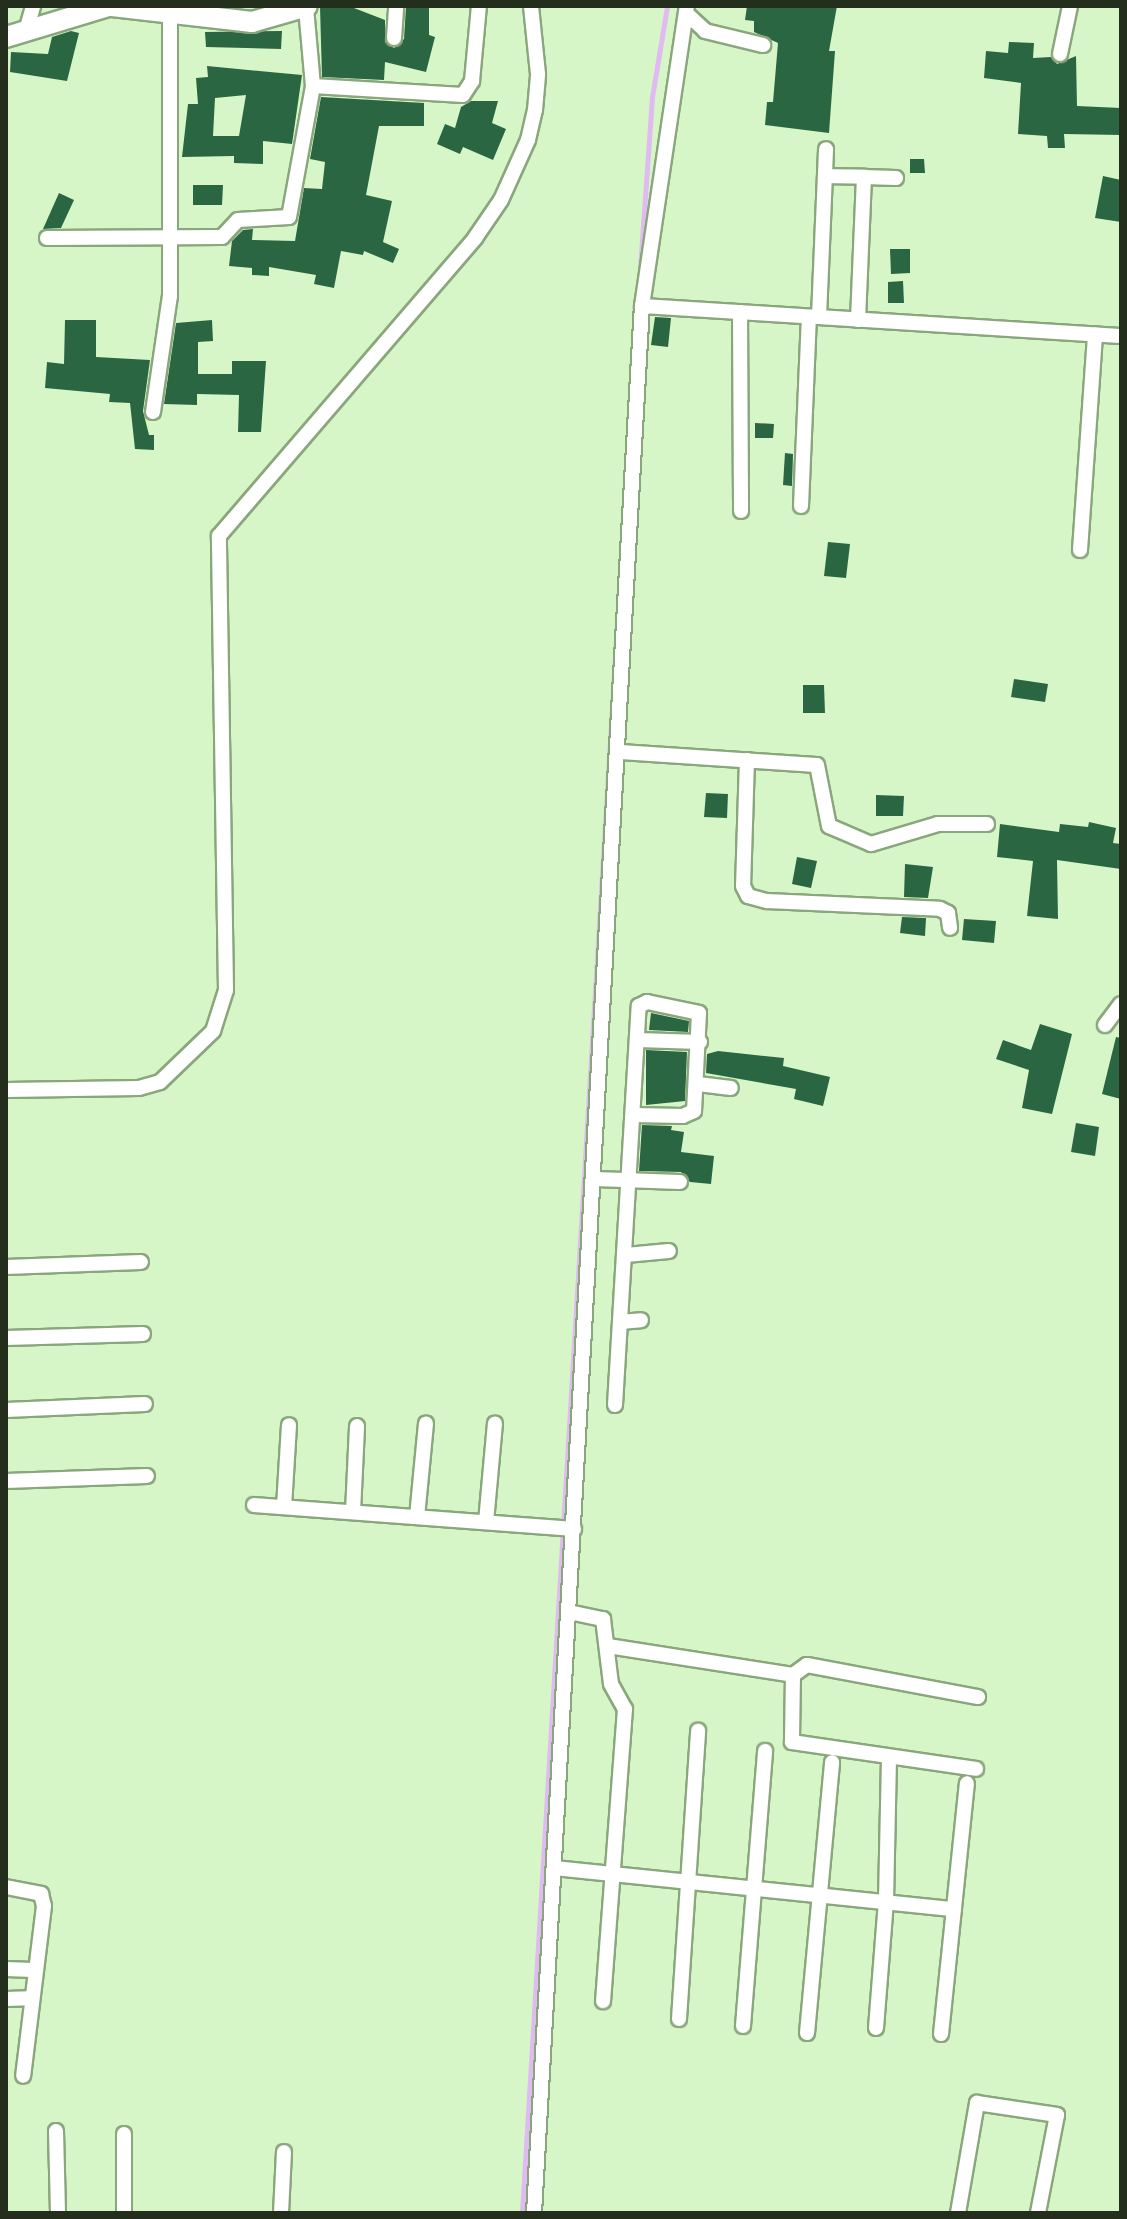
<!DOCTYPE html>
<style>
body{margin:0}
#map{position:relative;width:1127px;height:2219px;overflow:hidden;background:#d7f6c8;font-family:"Libre Baskerville",serif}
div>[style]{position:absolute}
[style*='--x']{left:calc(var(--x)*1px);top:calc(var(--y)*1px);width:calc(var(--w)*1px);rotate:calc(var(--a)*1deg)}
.stream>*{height:5px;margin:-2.5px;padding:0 2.5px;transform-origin:2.5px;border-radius:2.5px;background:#e0bbf1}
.building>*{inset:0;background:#2b6643}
.roads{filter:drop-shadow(2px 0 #8aa67c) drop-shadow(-2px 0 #8aa67c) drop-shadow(0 2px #8aa67c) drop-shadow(0 -2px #8aa67c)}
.street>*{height:14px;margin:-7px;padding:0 7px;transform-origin:7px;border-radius:7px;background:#fff}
.secondary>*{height:20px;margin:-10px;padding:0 10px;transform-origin:10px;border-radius:10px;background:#fff}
span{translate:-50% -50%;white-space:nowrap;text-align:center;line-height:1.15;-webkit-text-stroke:8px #fff;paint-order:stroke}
.frame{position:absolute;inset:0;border:8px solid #232e1d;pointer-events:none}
</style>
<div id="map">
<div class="stream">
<div style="--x:639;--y:283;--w:186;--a:-86"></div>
<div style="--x:652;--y:97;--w:92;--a:-80.6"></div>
<div style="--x:522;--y:2213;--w:1591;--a:-86.58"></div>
</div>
<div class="building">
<div style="clip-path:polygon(406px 6px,429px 6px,429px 35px,435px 37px,426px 72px,385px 62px,384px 80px,322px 77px,320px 7px,354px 8px,385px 20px,385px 42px,394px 48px,404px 39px)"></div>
<div style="clip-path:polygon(747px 6px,837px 6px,829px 51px,835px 51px,829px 133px,765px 125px,767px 102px,773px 102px,778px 43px,754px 32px,754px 21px,745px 20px)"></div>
<div style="clip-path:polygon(71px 31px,79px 33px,67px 81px,10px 72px,11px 52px,48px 54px,52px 37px)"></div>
<div style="clip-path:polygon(282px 31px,281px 49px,206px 47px,205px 32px)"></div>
<div style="clip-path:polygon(1009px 42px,1034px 43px,1033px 58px,1051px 57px,1057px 64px,1076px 56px,1077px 106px,1121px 108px,1121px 135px,1064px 134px,1065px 148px,1048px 148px,1047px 136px,1018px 134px,1021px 83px,984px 78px,986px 51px,1008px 53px)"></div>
<div style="clip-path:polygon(evenodd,207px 66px,302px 75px,292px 144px,263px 141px,263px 164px,234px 163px,234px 156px,182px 157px,188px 104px,198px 104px,196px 78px,208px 77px,207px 66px,246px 95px,239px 136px,213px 136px,215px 98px,246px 95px)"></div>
<div style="clip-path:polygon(321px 97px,424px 103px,424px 126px,379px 126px,366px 195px,392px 201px,383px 242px,399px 249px,393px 263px,364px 251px,363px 255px,341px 251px,334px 288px,314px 284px,316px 275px,269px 267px,269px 276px,252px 275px,252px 268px,229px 266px,232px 241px,243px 230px,253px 229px,252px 240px,295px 241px,304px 188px,322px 189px,325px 162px,310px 159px)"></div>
<div style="clip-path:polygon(471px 101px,498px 101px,492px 123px,506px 129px,493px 160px,463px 147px,460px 154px,437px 144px,445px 124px,455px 128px,461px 107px)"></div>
<div style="clip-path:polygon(910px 159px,924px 159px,925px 173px,910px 173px)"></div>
<div style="clip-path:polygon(1103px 176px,1121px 180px,1121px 222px,1095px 218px)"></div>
<div style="clip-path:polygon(193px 185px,223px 185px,222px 205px,193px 205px)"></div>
<div style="clip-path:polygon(59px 193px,74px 200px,61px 228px,43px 229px)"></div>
<div style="clip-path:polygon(890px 249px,910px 249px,910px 273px,891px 274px)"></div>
<div style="clip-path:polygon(903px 281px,904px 303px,888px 303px,888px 282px)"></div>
<div style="clip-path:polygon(655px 317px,671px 318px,668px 347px,651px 345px)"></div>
<div style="clip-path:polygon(65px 320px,96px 320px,96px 357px,150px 360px,143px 411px,149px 435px,154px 435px,154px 450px,135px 449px,130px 403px,109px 402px,110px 394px,45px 388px,47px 362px,64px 364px)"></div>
<div style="clip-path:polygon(212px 320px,213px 341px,198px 342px,198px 374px,232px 374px,232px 361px,266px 361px,261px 432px,238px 432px,239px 395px,197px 394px,197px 405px,164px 404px,176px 323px)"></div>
<div style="clip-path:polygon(755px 423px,774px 424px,773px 438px,755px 438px)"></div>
<div style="clip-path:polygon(785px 453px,793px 454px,792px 486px,783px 485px)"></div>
<div style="clip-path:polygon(828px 542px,850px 544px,846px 578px,824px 576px)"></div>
<div style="clip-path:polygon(1014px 679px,1048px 684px,1045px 702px,1011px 697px)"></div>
<div style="clip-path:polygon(803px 685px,824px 685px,825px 713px,803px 713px)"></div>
<div style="clip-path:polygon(706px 793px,728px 794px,727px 818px,704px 817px)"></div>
<div style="clip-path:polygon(876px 795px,904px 796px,903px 816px,876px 816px)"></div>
<div style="clip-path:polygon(1089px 822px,1116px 828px,1113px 843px,1121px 844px,1121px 869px,1057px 860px,1058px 919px,1027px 916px,1033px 861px,997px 857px,1000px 824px,1059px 832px,1060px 824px,1088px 827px)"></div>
<div style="clip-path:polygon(797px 857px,817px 861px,811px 888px,792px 884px)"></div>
<div style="clip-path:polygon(905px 864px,933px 867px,928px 898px,904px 897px)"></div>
<div style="clip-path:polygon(902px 917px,926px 918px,925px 936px,900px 933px)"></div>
<div style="clip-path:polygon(964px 919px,996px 921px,994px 943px,962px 940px)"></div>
<div style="clip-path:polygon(651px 1013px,689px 1021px,688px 1032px,649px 1030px)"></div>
<div style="clip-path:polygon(1040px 1024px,1072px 1034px,1052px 1114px,1022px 1108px,1029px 1070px,996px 1059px,1003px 1040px,1031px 1050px)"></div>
<div style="clip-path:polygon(1116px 1037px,1121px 1038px,1121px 1099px,1102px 1094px)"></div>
<div style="clip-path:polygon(646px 1050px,687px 1052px,685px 1101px,646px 1105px)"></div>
<div style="clip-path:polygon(718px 1051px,784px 1058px,783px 1066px,830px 1077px,823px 1106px,794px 1099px,796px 1089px,706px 1073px,707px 1054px)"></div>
<div style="clip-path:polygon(1076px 1123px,1099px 1127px,1095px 1156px,1071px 1152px)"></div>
<div style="clip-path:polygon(642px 1125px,672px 1126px,671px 1130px,684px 1132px,681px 1152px,714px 1156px,711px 1184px,690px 1182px,681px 1172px,639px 1171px)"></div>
</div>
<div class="roads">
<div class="street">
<div style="--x:686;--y:13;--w:26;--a:43"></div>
<div style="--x:705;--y:31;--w:60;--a:13.6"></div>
<div style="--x:26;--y:31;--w:26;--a:-74"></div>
<div style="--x:394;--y:38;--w:32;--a:-86"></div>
<div style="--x:1060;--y:54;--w:49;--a:-78.2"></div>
<div style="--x:313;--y:86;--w:150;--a:3.4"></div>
<div style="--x:463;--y:95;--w:17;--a:-57"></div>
<div style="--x:472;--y:81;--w:75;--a:-84.7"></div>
<div style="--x:825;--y:176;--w:39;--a:1"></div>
<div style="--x:47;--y:238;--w:175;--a:-0.3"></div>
<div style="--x:222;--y:237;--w:23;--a:-47"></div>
<div style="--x:238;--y:220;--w:51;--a:-3.4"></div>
<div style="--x:289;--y:217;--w:133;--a:-79.6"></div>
<div style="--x:313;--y:86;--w:79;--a:-95.1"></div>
<div style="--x:642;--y:306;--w:480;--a:3.6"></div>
<div style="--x:740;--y:312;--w:199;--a:89.7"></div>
<div style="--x:819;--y:317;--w:168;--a:-87.6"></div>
<div style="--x:858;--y:320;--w:143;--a:-87.6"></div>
<div style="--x:864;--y:177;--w:32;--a:2"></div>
<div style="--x:153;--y:412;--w:117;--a:-81.7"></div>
<div style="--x:170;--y:296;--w:280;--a:-90"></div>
<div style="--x:801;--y:506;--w:189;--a:-87.6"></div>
<div style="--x:1080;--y:550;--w:216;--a:-86"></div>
<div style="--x:620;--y:752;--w:197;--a:3.8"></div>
<div style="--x:817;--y:765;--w:62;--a:78.9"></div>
<div style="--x:829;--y:826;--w:46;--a:23.2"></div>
<div style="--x:871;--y:844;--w:70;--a:-16.6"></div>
<div style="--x:938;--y:824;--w:49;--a:0"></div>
<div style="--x:747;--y:760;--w:126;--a:91.8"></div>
<div style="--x:743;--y:886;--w:11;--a:63"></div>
<div style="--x:748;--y:896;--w:20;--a:15"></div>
<div style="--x:767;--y:901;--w:173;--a:2.6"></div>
<div style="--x:940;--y:909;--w:9;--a:27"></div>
<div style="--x:948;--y:913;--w:15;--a:82"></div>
<div style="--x:1105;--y:1025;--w:26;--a:-53"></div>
<div style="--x:638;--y:1040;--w:62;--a:1.8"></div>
<div style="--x:698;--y:1084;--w:33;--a:7"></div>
<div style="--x:6;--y:1090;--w:133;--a:-0.9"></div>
<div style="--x:139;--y:1088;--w:22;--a:-16"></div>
<div style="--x:160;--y:1082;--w:74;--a:-43.9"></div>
<div style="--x:213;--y:1031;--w:43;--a:-72.4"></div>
<div style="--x:226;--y:990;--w:454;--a:-90.9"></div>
<div style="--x:219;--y:536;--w:393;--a:-49.3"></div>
<div style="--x:475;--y:238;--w:46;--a:-55.6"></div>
<div style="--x:501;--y:200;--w:66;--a:-65.8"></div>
<div style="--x:528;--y:140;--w:31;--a:-77"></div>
<div style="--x:535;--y:110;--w:36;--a:-85"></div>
<div style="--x:538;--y:74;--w:68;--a:-95.9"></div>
<div style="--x:595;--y:1179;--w:85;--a:2"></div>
<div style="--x:626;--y:1255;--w:43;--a:-5.3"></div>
<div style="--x:6;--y:1267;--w:135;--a:-2.1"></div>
<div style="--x:620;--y:1322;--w:21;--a:-5"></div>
<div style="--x:6;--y:1338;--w:137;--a:-1.7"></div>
<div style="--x:615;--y:1405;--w:400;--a:-86.6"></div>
<div style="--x:639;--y:1006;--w:9;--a:-27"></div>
<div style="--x:647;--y:1002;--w:53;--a:11.9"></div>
<div style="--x:699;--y:1013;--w:98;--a:92.9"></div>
<div style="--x:694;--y:1111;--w:12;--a:156"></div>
<div style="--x:683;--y:1116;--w:49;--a:-178.8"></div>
<div style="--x:6;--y:1410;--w:139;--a:-2.5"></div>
<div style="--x:6;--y:1481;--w:141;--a:-2"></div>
<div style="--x:254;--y:1505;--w:321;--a:4.3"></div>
<div style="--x:284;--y:1507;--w:82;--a:-86.5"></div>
<div style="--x:353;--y:1512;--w:86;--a:-87.3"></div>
<div style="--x:417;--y:1517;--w:94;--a:-84.5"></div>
<div style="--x:486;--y:1522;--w:99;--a:-84.8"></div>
<div style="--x:569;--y:1612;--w:35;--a:12"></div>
<div style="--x:603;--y:1619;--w:65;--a:83"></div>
<div style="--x:611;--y:1684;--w:29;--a:61"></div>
<div style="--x:625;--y:1709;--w:293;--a:94.3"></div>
<div style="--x:608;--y:1646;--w:187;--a:8.9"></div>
<div style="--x:793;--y:1675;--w:17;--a:-36"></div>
<div style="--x:807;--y:1665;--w:174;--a:10.6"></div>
<div style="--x:793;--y:1675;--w:67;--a:90.9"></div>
<div style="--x:792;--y:1742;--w:186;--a:8.3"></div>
<div style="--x:554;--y:1868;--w:402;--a:5.9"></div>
<div style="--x:6;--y:1887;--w:36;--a:11"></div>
<div style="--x:41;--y:1894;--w:12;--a:76"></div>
<div style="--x:44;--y:1906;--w:171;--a:97"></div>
<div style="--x:6;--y:1969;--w:27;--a:2"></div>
<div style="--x:6;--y:1999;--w:23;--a:-2"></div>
<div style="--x:679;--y:2019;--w:289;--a:-86.2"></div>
<div style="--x:743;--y:2026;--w:276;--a:-85.4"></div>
<div style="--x:876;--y:2028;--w:127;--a:-85.5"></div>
<div style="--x:886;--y:1901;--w:144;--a:-88.8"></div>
<div style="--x:807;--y:2033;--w:272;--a:-84.7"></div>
<div style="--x:941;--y:2034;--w:252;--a:-84.1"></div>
<div style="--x:56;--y:2131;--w:82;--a:88.6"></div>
<div style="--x:124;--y:2213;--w:79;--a:-90"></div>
<div style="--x:281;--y:2213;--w:61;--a:-87.2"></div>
<div style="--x:534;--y:2213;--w:1910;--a:-86.76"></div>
<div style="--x:642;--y:306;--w:303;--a:-81.5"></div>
<div style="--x:958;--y:2213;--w:112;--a:-80.2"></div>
<div style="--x:977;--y:2103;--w:81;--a:8.5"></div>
<div style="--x:1057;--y:2115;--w:100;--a:101"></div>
</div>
<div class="secondary">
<div style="--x:112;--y:6;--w:141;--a:6.5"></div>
<div style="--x:252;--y:22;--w:57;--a:-16.2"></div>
<div style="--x:6;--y:37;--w:108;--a:-16.8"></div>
</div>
</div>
<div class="frame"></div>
</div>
